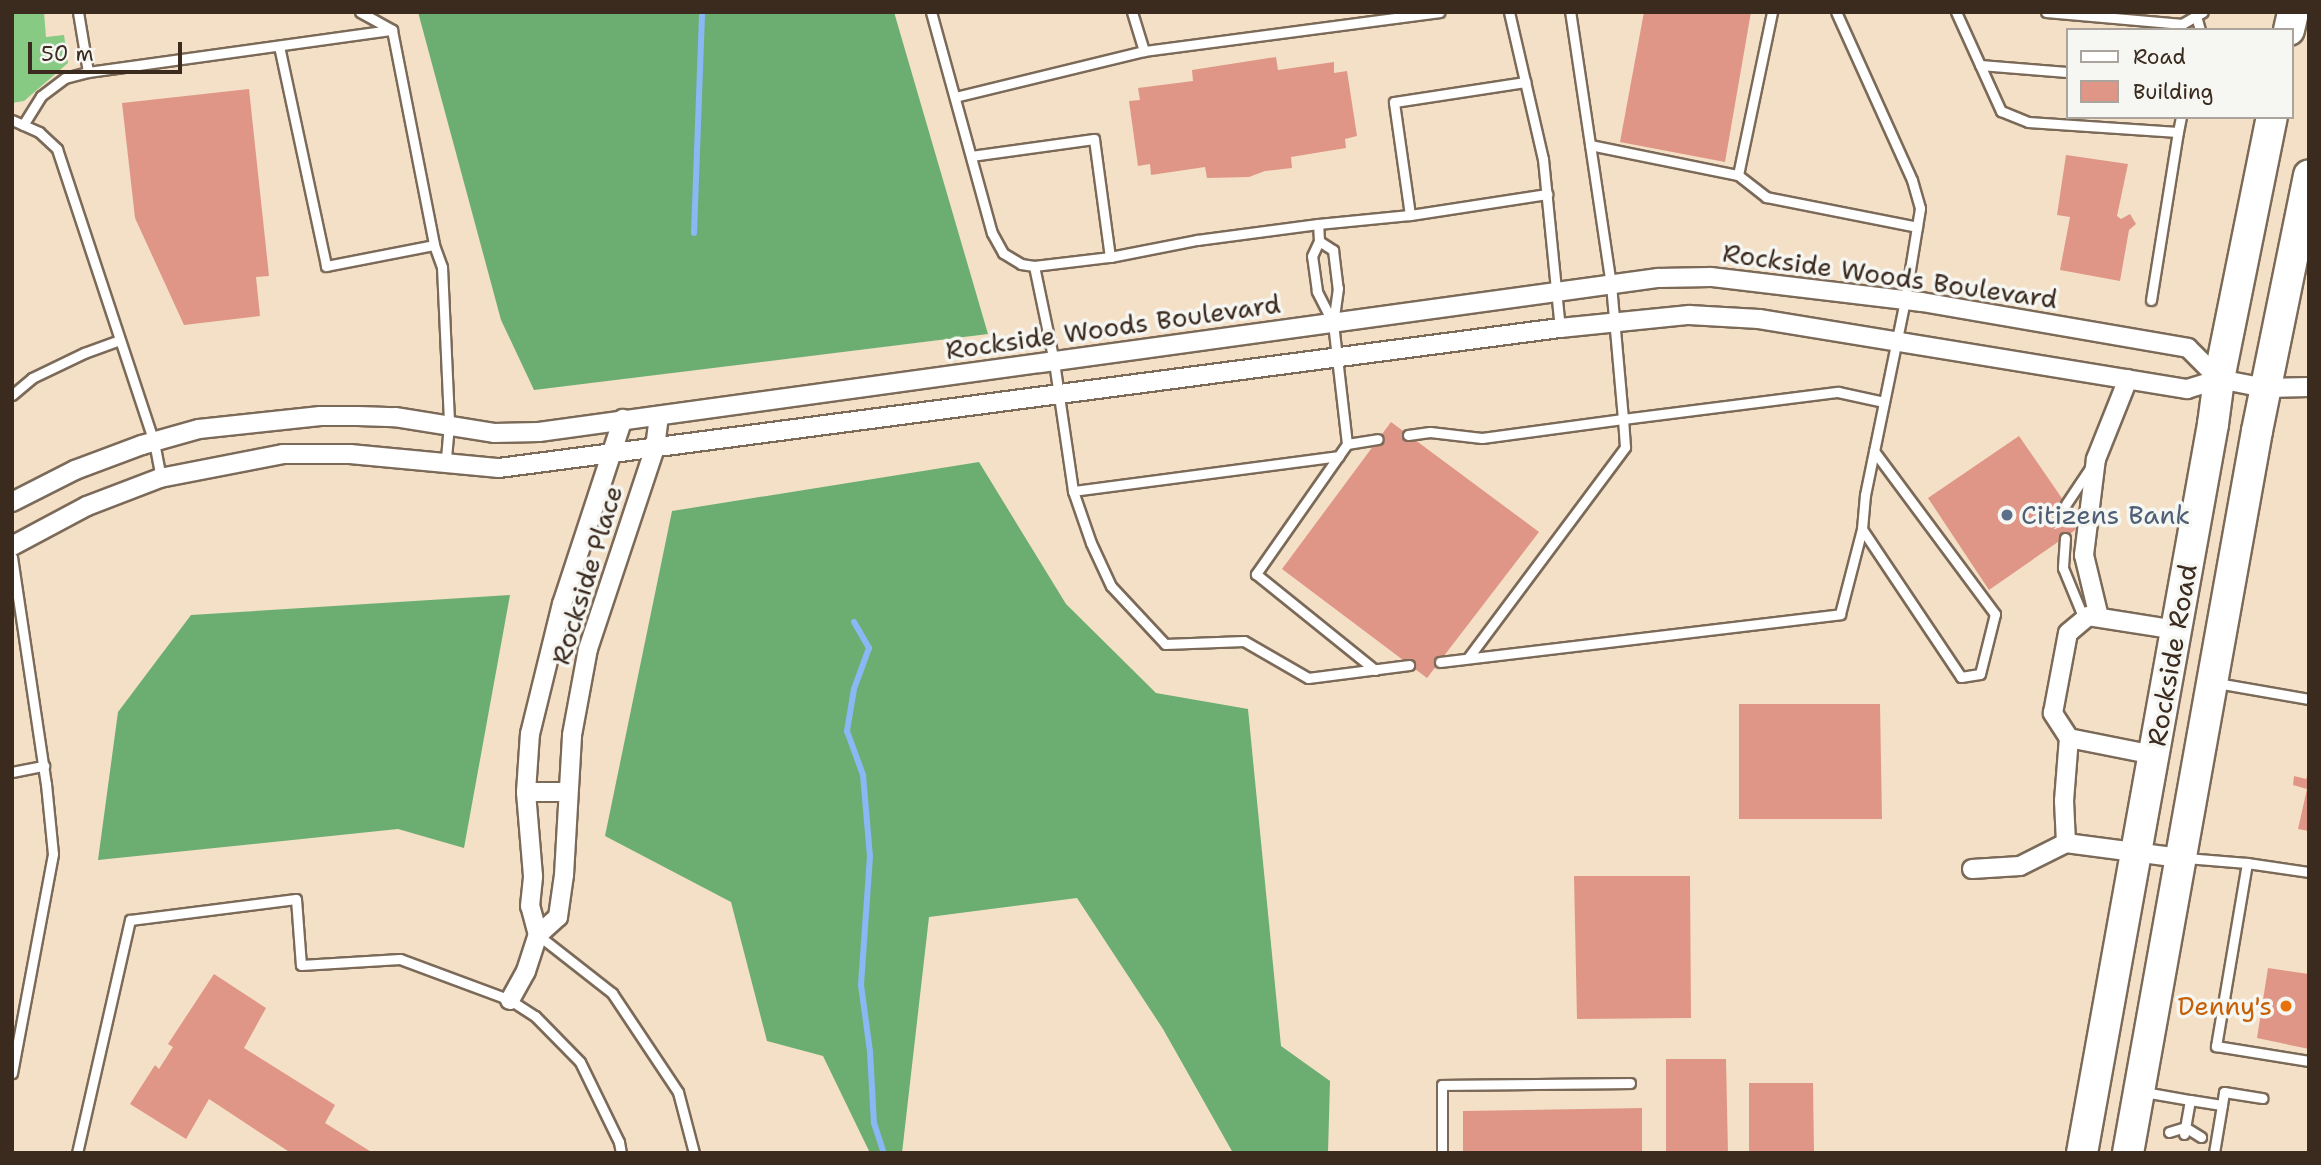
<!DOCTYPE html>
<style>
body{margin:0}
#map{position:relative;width:2321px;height:1165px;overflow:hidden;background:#f4e0c7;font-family:"Shantell Sans",sans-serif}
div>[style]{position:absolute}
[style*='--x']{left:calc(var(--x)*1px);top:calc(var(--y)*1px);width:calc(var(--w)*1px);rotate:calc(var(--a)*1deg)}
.green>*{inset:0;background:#86ca84}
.forest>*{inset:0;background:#6cae72}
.stream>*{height:6px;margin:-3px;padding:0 3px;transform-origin:3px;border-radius:3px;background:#89b8f4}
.building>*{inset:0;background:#df9686}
.roads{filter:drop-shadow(2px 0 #7c6a59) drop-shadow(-2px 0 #7c6a59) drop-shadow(0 2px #7c6a59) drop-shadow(0 -2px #7c6a59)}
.service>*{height:9px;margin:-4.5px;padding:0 4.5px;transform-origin:4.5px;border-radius:4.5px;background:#fff}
.minor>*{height:18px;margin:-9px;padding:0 9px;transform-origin:9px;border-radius:9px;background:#fff}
.primary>*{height:30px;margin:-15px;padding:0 15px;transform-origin:15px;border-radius:15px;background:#fff}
.dots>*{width:19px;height:19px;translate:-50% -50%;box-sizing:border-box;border:4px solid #f6f6f2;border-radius:50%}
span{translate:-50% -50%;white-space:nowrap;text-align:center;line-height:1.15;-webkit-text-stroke:7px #f6f6f2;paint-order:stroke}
.street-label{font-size:26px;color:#3b2a1e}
.service-label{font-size:26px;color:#4e5e75}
.left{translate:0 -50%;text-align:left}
.food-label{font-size:26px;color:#c56008}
.right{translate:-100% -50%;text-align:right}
.frame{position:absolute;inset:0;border:14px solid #3b2a1e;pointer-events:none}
.legend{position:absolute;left:2066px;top:28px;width:228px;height:91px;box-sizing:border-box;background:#f6f6f2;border:2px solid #aba49d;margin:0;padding:9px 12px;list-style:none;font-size:21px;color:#3b2a1e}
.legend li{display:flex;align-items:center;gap:14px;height:35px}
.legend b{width:35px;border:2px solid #aba49d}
.scale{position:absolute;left:28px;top:42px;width:154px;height:32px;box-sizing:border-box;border:4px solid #3b2a1e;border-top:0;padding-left:9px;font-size:21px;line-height:24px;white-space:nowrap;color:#3b2a1e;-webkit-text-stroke:5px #f6f6f2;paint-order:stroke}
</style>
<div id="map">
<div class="green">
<div style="clip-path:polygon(12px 12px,44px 12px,46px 37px,64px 35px,68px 63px,24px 101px,12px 103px)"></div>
</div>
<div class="forest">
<div style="clip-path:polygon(418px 12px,894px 12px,988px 334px,534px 390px,501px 320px)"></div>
<div style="clip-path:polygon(979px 462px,1066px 604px,1156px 693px,1248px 709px,1281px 1046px,1330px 1081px,1328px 1153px,1233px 1153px,1163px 1029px,1077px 898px,929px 917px,902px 1153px,870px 1153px,823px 1056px,767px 1041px,731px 902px,605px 836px,672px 511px)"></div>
<div style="clip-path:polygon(510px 595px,464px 848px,398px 829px,98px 860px,118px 712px,191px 615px)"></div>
</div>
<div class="stream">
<div style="--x:694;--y:233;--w:221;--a:-87.9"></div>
<div style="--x:854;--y:622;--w:30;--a:60"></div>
<div style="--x:869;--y:648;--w:44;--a:110.1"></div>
<div style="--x:854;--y:689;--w:43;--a:99.5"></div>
<div style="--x:847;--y:731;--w:47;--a:70"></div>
<div style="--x:863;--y:775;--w:81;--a:85.1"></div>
<div style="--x:870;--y:856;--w:129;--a:94"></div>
<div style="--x:861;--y:985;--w:68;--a:82.3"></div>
<div style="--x:870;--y:1052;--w:71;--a:86.8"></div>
<div style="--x:874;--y:1123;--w:32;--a:72"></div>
</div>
<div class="building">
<div style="clip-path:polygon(1644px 12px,1751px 12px,1725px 162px,1620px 142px)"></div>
<div style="clip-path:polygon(1276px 57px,1278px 70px,1334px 62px,1334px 73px,1347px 71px,1357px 136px,1345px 139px,1346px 148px,1291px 157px,1292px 168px,1265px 171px,1249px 177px,1207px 178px,1205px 167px,1151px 175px,1150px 164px,1138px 166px,1129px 101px,1140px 100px,1138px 88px,1193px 81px,1192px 70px)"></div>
<div style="clip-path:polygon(249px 89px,269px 276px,256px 277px,260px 316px,184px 325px,135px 218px,122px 103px)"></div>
<div style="clip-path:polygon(2066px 155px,2128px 164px,2117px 216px,2121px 219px,2130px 214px,2136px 224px,2129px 230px,2120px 281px,2060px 270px,2070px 217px,2057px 215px)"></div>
<div style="clip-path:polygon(1391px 422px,1539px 532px,1427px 678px,1282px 569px)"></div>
<div style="clip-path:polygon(2019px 436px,2081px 526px,1989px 590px,1928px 498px)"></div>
<div style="clip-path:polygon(1739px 704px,1880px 704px,1882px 819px,1739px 819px)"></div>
<div style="clip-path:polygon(2308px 774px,2309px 774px,2309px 831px,2298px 829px,2307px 789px,2293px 785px,2294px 776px,2306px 779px)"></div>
<div style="clip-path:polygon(1574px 876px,1690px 876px,1691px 1018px,1577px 1019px)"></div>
<div style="clip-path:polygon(2268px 968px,2309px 974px,2309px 1049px,2257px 1038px)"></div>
<div style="clip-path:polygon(214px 974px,266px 1008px,244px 1048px,335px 1105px,325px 1123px,373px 1153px,291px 1153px,209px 1099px,186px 1139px,130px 1104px,155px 1065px,159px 1069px,173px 1047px,168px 1044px)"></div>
<div style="clip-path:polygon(1666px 1059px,1726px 1059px,1728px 1153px,1666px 1153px)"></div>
<div style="clip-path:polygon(1749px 1083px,1813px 1083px,1814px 1153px,1749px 1153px)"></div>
<div style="clip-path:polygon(1642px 1108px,1642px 1153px,1463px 1153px,1463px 1111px)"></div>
</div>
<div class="roads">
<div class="service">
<div style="--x:78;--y:12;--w:61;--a:80.5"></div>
<div style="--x:88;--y:72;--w:307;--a:-7.9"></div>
<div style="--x:360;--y:12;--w:37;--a:29"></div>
<div style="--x:392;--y:30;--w:219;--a:78.9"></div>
<div style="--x:434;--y:245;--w:23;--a:70"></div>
<div style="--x:442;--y:267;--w:157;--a:87.4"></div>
<div style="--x:449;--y:424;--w:38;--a:95"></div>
<div style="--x:931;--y:12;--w:229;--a:74.6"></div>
<div style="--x:992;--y:233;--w:23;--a:61"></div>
<div style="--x:1003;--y:253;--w:21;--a:31"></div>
<div style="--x:1021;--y:264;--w:13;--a:9"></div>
<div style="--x:1034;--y:266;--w:77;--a:-6.8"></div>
<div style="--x:1110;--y:257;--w:89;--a:-11.1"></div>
<div style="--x:1197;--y:240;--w:122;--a:-7.5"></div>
<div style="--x:1132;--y:12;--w:41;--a:72.9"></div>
<div style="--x:1509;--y:12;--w:151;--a:77"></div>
<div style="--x:1543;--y:159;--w:170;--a:84.3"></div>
<div style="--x:1956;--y:12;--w:109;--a:65.6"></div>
<div style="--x:2001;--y:111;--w:29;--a:22"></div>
<div style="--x:2028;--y:122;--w:150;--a:3.8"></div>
<div style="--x:2178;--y:132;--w:15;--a:-79"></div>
<div style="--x:2046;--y:12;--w:137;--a:5"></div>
<div style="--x:2182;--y:24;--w:24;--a:-30"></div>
<div style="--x:2196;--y:16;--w:15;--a:74"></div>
<div style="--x:279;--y:46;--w:225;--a:77.9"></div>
<div style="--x:326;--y:266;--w:110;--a:-11"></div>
<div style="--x:1980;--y:65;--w:87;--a:4.6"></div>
<div style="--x:955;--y:97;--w:195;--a:-13.7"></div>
<div style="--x:1144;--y:51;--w:298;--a:-7.5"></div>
<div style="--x:12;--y:120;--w:30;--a:24"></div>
<div style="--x:39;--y:132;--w:25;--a:43"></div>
<div style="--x:57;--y:149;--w:309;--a:71.7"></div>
<div style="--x:154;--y:442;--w:36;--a:79"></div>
<div style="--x:23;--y:125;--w:34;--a:-58"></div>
<div style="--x:41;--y:96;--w:30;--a:-37"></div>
<div style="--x:65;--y:78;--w:24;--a:-15"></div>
<div style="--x:1590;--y:145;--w:151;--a:11.5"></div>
<div style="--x:1738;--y:175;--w:36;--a:38"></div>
<div style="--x:1766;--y:197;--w:154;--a:11.2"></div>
<div style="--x:971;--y:156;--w:124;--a:-7.9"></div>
<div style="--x:1094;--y:139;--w:119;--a:82.3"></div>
<div style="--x:1738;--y:175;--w:167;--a:-78.2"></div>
<div style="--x:1410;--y:215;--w:114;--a:-98.1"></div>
<div style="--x:1394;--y:102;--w:133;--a:-8.7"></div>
<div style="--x:1319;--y:241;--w:17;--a:-93"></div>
<div style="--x:1318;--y:224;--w:92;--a:-5.6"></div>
<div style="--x:1410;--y:215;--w:139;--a:-8.7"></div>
<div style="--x:1034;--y:266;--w:98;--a:78.2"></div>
<div style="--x:1054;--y:362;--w:130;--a:81.6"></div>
<div style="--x:1073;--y:491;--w:268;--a:-7.5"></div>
<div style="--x:2151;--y:300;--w:170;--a:-80.9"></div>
<div style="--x:1333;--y:323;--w:36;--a:-117"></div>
<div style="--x:1317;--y:291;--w:35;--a:-98"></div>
<div style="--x:1312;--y:256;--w:17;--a:-65"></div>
<div style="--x:1319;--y:241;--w:17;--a:33"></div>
<div style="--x:1333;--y:250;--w:38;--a:83"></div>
<div style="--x:1338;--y:288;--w:35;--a:98"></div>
<div style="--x:1333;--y:323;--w:122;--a:83.4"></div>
<div style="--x:1347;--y:444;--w:159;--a:125"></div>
<div style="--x:1256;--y:574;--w:153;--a:38.9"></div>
<div style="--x:12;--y:395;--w:26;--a:-40"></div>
<div style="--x:32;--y:378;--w:58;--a:-25.7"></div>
<div style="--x:84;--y:353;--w:38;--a:-20"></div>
<div style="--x:1408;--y:435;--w:22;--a:-8"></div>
<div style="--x:1430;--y:432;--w:52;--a:6.6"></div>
<div style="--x:1482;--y:438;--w:142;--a:-7.7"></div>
<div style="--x:1623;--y:419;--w:135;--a:-95.1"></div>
<div style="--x:1611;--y:285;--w:276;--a:-98.5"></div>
<div style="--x:1347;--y:444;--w:31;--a:-9"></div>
<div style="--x:1073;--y:491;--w:55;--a:70.9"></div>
<div style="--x:1091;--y:543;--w:47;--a:65.1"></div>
<div style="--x:1111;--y:586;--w:79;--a:47"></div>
<div style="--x:1165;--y:644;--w:79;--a:-2.2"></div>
<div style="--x:1244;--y:641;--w:74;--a:30"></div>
<div style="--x:1308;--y:678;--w:102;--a:-7.3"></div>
<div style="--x:2066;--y:504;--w:47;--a:-56.3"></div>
<div style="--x:1862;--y:529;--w:178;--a:56.2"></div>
<div style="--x:1961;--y:677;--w:19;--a:-9"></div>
<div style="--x:1980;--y:674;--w:62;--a:-76"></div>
<div style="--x:1995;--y:614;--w:203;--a:-126.6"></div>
<div style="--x:2065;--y:538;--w:30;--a:94"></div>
<div style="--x:2063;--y:568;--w:55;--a:67.6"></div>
<div style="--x:12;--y:557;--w:230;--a:81.5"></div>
<div style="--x:46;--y:784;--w:70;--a:84.3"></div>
<div style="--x:53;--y:854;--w:223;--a:100.6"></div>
<div style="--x:1468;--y:658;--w:263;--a:-53.3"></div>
<div style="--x:1625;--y:447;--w:28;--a:-94"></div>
<div style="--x:1623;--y:419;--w:217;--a:-7.2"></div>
<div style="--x:1838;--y:392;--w:47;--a:12.3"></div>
<div style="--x:1440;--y:662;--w:403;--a:-6.8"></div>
<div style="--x:1840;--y:614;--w:88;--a:-75.5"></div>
<div style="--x:1862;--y:529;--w:34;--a:-85"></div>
<div style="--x:1865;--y:495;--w:199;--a:-78.4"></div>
<div style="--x:1905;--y:300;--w:93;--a:-80.7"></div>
<div style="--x:1920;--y:208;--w:29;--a:-106"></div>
<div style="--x:1912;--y:180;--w:184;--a:-114.3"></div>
<div style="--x:2217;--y:683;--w:93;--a:9.9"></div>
<div style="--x:12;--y:772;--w:33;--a:-11"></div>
<div style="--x:2186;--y:858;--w:61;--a:4.7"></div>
<div style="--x:2247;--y:863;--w:63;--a:8.3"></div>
<div style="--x:2247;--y:863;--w:186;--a:99.6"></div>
<div style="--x:2216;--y:1046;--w:94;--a:9.2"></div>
<div style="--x:538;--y:935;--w:94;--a:38.1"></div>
<div style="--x:612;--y:993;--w:119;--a:56.3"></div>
<div style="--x:678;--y:1092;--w:63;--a:75.3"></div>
<div style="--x:2144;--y:1092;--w:47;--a:9.9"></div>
<div style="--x:2190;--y:1100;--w:27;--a:100"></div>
<div style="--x:2185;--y:1127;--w:19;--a:32"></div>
<div style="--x:2190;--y:1100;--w:32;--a:9"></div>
<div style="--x:2222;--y:1105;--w:49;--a:99.5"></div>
<div style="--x:2222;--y:1105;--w:13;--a:-81"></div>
<div style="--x:2224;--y:1092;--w:39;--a:9"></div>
<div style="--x:2169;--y:1132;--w:17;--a:-17"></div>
<div style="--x:2185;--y:1127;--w:7;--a:98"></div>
<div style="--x:77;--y:1153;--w:239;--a:-77.2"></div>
<div style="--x:130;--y:920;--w:167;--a:-7.2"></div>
<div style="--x:296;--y:899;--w:66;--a:85.7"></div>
<div style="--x:301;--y:965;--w:99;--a:-3.5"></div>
<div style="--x:400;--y:959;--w:117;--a:20.4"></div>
<div style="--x:510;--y:1000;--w:30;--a:33"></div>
<div style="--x:535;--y:1016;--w:64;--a:45.6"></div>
<div style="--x:580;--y:1062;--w:89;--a:64"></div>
<div style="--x:619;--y:1142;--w:11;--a:80"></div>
<div style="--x:1442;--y:1153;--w:68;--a:-90"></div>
<div style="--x:1442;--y:1085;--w:188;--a:-0.6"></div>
</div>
<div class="minor">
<div style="--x:12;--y:502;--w:71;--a:-26.9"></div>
<div style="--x:75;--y:470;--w:72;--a:-20.5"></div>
<div style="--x:142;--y:445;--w:59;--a:-15.7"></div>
<div style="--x:199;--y:429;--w:122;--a:-6.1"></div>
<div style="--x:320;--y:416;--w:38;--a:0"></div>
<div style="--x:358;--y:416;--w:37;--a:2"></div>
<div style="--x:395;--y:417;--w:100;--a:9.2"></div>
<div style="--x:494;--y:433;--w:45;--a:-1.3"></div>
<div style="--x:539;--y:432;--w:1130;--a:-7.84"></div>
<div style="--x:1658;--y:278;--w:53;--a:-1.1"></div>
<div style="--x:1711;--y:277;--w:212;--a:6.8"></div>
<div style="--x:1922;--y:302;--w:270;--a:9.8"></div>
<div style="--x:2188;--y:348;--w:44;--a:45"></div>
<div style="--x:12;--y:546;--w:85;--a:-28.1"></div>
<div style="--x:87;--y:506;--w:78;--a:-21"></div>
<div style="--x:160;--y:478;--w:125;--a:-11"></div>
<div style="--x:283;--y:454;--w:67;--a:0"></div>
<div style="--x:350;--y:454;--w:150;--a:5.4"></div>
<div style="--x:499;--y:468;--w:1070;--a:-7.52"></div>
<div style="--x:1560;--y:328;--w:130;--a:-5.8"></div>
<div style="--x:1689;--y:315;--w:70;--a:3.3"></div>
<div style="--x:1759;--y:319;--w:434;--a:9.3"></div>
<div style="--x:2187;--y:389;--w:34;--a:-17"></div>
<div style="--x:2219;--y:379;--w:47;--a:11.1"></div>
<div style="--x:2265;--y:388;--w:44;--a:-1.3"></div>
<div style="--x:2099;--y:617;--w:64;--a:-103.6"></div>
<div style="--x:2084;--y:555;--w:97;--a:-82.9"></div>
<div style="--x:2096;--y:459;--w:86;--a:-68.2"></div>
<div style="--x:2154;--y:755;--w:87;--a:-168.7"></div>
<div style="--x:2069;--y:738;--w:30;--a:-123"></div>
<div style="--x:2053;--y:713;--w:81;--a:-79.4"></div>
<div style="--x:2068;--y:633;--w:26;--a:-40"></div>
<div style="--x:2088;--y:616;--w:89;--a:9"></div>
<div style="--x:526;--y:792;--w:40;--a:0"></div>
<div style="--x:2066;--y:843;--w:42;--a:-92.7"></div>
<div style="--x:2064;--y:801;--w:63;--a:-85.5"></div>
<div style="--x:1972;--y:869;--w:48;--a:-3.6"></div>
<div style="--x:2020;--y:866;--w:51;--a:-26.6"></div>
<div style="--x:2066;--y:843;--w:115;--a:7.5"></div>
<div style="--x:538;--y:935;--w:30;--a:-105"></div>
<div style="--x:530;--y:906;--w:30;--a:-84"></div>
<div style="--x:533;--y:876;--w:84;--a:-94.8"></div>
<div style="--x:526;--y:792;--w:58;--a:-86.1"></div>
<div style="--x:530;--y:734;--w:134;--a:-76.2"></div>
<div style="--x:562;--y:604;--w:195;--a:-71.8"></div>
<div style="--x:510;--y:1000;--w:33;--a:-61"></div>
<div style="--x:526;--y:971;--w:38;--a:-72"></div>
<div style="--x:538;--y:935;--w:27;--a:-42"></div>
<div style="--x:558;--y:917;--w:42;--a:-81.9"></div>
<div style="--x:564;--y:875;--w:140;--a:-86.7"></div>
<div style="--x:572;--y:735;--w:87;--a:-79.5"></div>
<div style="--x:588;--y:649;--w:212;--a:-71.6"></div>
<div style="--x:655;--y:448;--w:32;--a:-83"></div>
</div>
<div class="primary">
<div style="--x:2289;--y:30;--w:18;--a:-77"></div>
<div style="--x:2082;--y:1153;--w:741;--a:-79.81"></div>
<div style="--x:2213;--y:424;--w:45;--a:-82.4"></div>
<div style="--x:2219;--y:379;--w:267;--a:-78.6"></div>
<div style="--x:2128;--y:1153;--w:733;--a:-79.87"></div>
<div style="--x:2257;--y:431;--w:261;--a:-78.5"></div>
</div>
</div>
<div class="dots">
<div style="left:2007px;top:515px;background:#5c6f8a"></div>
<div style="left:2286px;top:1006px;background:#e8710a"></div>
</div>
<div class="street-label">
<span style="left:1890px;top:276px;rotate:8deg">Rockside Woods Boulevard</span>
<span style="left:1113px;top:327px;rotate:-8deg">Rockside Woods Boulevard</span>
<span style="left:587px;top:575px;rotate:-73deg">Rockside Place</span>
<span style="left:2172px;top:655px;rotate:-80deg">Rockside Road</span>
</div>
<div class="service-label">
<span class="left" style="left:2021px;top:515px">Citizens Bank</span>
</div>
<div class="food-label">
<span class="right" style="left:2272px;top:1006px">Denny's</span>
</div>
<div class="frame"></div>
<ul class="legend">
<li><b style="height:9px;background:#fff"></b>Road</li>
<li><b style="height:19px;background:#df9686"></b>Building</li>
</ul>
<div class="scale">50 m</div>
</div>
